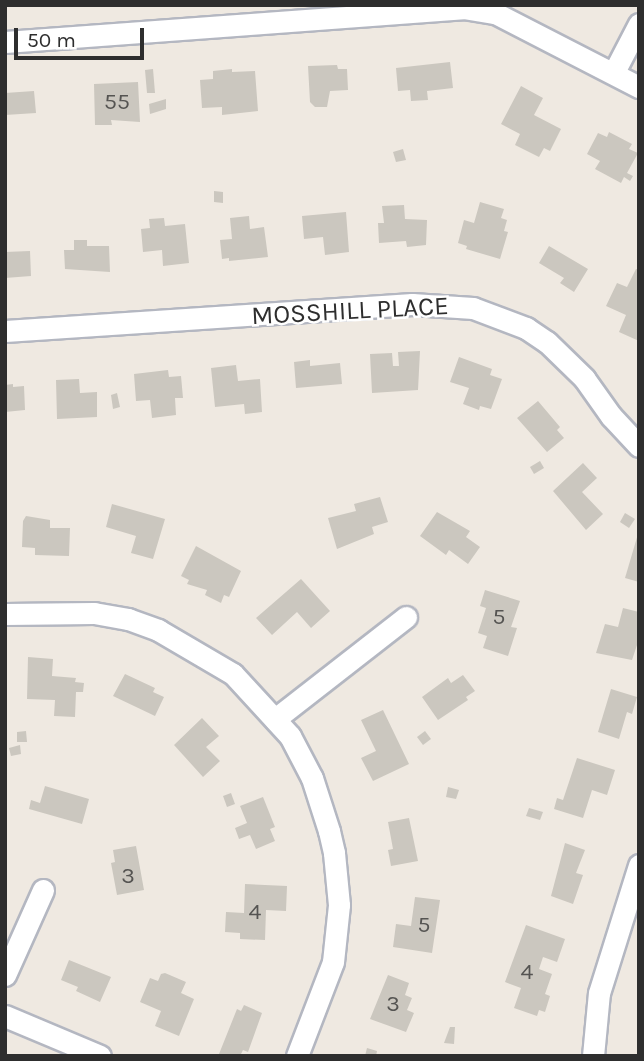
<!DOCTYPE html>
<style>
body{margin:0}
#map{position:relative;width:644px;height:1061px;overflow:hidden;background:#efe9e1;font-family:Karla,sans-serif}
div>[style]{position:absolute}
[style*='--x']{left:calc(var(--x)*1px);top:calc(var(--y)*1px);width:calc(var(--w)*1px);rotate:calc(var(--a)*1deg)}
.building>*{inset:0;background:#cbc7bf}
.roads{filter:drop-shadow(2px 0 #b4b7c1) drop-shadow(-2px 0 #b4b7c1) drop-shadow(0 2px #b4b7c1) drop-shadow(0 -2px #b4b7c1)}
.minor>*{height:21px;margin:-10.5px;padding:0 10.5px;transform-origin:10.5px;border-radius:10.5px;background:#fff}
span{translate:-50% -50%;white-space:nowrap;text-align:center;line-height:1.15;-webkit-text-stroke:5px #fff;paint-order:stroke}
.number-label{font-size:23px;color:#555452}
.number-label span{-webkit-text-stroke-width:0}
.street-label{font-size:26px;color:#2e2e2e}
.frame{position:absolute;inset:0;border:7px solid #2e2e2e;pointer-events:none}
.scale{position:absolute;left:14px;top:28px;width:130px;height:32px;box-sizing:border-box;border:4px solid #2e2e2e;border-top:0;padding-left:9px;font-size:21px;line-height:24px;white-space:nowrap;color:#2e2e2e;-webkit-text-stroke:5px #fff;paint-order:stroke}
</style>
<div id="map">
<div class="building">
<div style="clip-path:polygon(450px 62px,453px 88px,427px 91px,428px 100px,411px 101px,410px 90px,398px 91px,396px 68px)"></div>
<div style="clip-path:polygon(337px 65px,338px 69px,347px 69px,348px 90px,330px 91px,327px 107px,315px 107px,310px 102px,308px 66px)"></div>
<div style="clip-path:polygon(153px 69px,155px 93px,147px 93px,145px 70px)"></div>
<div style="clip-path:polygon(232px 69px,232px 72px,255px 71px,258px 111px,222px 115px,222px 107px,202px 108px,200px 80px,213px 79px,213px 71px)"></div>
<div style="clip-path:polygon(138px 82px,140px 122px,111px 120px,112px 125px,95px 125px,94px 84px)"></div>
<div style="clip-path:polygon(521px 86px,543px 98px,534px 115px,561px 129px,550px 151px,544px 148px,539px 157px,515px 145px,520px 134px,501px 124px)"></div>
<div style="clip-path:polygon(34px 91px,36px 113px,5px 115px,5px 93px)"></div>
<div style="clip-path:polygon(166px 99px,166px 109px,150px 114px,149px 104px)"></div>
<div style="clip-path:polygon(609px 132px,632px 144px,629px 149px,638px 153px,627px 173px,633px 176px,630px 181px,624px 177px,621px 183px,595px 169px,600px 161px,587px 154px,598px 133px,607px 137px)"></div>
<div style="clip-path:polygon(403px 149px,406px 160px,396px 162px,393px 152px)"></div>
<div style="clip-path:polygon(214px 191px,223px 192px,223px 203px,214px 202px)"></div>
<div style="clip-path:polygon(480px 202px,504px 209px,501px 218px,507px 220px,504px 231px,508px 232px,500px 259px,466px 249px,467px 246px,458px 243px,464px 220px,474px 223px)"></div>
<div style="clip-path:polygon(404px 205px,405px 219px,427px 220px,426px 245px,407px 247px,406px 241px,379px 243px,378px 223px,384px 223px,382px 206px)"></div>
<div style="clip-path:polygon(346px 212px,349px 252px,325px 255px,323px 237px,304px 239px,302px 216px)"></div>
<div style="clip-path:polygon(249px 216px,250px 229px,264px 227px,268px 257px,229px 261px,229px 258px,222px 259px,220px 240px,232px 239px,230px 218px)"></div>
<div style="clip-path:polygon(164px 218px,165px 226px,185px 224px,189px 263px,163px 266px,162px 250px,143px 252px,141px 229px,150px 228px,149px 219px)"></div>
<div style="clip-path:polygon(74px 240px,87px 240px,87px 246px,109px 246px,110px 272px,65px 269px,64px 250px,74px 250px)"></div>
<div style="clip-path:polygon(549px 246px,588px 269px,574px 292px,560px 283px,564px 278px,539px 263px)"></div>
<div style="clip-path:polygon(30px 251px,31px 276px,5px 278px,5px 252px)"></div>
<div style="clip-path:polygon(636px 269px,639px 270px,639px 341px,619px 332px,626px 315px,606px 306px,617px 283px,627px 287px)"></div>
<div style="clip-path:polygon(420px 351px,418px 390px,372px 393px,370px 354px,392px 353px,393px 366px,399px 366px,398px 352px)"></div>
<div style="clip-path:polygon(459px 357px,492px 369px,490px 375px,502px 379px,491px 409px,480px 406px,479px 410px,463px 404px,469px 388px,450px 382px)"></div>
<div style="clip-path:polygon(310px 360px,310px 366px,340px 363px,342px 384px,296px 388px,294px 362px)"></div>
<div style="clip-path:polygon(236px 365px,238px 381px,260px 379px,262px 412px,245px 414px,244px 404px,215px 407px,211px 368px)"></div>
<div style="clip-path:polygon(168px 370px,169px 377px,181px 376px,183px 398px,175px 398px,176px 415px,152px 418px,150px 400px,136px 401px,134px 374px)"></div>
<div style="clip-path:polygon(79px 379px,80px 393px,97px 392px,97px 417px,57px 419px,56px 380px)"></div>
<div style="clip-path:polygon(13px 384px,13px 387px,24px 386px,25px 410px,5px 412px,5px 385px)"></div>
<div style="clip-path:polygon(117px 393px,120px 407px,113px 409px,111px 395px)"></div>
<div style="clip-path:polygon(538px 401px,560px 427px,557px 430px,564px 438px,547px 452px,517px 418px)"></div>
<div style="clip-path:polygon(540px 461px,544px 468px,534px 474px,530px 467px)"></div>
<div style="clip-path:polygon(583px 463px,597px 478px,582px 492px,603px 514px,586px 530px,553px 491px)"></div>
<div style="clip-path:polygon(380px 497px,388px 522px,372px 527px,374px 534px,337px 549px,328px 518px,356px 511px,354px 504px)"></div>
<div style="clip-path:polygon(112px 504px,165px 519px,153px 559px,131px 553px,136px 536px,106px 527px)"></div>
<div style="clip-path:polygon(437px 512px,470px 531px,466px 537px,480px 547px,468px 564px,449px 550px,446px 555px,420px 536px)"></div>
<div style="clip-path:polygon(625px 513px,635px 519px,629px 528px,620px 522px)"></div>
<div style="clip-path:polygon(26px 516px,50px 520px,50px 528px,70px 528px,69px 556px,35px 555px,35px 548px,22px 547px,23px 521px)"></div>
<div style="clip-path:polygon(638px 534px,639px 534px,639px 582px,625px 578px)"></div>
<div style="clip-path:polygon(196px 546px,241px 571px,229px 597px,224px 595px,221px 603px,205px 595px,207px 590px,187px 584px,189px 580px,181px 576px)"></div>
<div style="clip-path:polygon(301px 579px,330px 611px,311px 628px,297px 612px,272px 635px,256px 618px)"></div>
<div style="clip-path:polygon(485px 590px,520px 601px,511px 627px,517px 628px,508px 656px,483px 648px,487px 636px,478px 633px,486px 608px,480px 606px)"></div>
<div style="clip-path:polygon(623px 608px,639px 612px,639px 639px,632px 660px,596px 653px,605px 624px,618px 627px)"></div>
<div style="clip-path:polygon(28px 657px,53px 659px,52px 676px,76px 678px,75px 682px,84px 683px,83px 692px,76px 692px,75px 717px,54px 716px,55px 700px,27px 699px)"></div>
<div style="clip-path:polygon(125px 674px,155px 688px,153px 692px,164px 697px,155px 716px,113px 696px)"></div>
<div style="clip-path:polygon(463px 675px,475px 691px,466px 697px,468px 700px,438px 720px,422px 697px,448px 678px,451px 683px)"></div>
<div style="clip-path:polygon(611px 689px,637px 697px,632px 714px,627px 712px,619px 739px,598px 732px)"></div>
<div style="clip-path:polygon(383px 710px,409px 764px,373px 781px,361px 758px,376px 751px,361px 720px)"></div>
<div style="clip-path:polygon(202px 718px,219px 736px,206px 747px,220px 761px,203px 777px,174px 745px)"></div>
<div style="clip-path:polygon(26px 731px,27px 742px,17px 742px,17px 732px)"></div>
<div style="clip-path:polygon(425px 731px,431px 739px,423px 745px,417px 737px)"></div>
<div style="clip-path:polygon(20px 745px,21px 754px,11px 756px,9px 748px)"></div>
<div style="clip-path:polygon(577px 758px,615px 770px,607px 795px,592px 790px,583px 818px,554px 809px,557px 798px,563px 800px)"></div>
<div style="clip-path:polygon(45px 786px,89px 799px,82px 824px,29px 809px,31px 800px,40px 803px)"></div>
<div style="clip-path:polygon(448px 787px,459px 790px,456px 799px,446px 797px)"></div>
<div style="clip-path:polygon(231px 793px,235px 804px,227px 807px,223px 796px)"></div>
<div style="clip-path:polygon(263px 797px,275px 827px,270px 829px,275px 841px,256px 849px,250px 835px,239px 839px,235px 828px,247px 823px,240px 806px)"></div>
<div style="clip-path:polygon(529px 808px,543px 812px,540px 820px,526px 816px)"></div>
<div style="clip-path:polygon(409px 818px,418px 861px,391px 866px,388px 850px,393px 849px,388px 822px)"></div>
<div style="clip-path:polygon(565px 843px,585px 850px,576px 873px,583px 875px,573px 904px,551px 896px)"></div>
<div style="clip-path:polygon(136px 846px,144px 890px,117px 895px,111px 863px,115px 862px,113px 850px)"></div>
<div style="clip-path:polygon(245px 884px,287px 886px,286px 911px,266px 910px,265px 940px,240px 939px,240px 933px,225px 932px,226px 912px,244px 913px)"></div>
<div style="clip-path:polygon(415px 897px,440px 900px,432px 953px,393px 947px,396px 924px,411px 926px)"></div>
<div style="clip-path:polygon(526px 925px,565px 939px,557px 962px,543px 957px,539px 969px,552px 974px,545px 994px,550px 996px,545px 1012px,539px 1010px,537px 1016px,514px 1008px,521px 988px,505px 982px)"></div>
<div style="clip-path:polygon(69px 960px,111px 977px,100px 1002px,76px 991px,78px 987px,61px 980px)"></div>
<div style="clip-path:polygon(165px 973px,186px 982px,181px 993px,194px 999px,179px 1036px,155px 1026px,161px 1011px,140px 1002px,150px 978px,158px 981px,161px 974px)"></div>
<div style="clip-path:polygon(388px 975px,409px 983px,405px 995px,412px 998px,407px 1010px,414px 1013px,406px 1032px,370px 1019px)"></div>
<div style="clip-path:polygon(244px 1005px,262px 1013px,248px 1052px,243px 1050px,240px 1056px,219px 1054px,237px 1009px,241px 1011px)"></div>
<div style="clip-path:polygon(450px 1027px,455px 1027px,454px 1044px,444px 1043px)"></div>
<div style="clip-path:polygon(367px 1048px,377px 1051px,376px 1056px,365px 1056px)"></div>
</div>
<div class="roads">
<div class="minor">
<div style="--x:5;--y:42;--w:459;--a:-4.2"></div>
<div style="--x:463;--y:8;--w:32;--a:9"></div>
<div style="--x:495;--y:13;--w:162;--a:27.2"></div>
<div style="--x:614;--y:72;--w:54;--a:-62.5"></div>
<div style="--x:5;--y:331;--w:408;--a:-3.8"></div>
<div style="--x:412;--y:304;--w:61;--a:3.8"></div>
<div style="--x:473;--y:308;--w:57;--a:20.7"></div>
<div style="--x:526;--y:328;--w:25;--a:34"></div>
<div style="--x:547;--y:342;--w:52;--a:44.2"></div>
<div style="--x:584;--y:378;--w:47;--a:54.6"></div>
<div style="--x:611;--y:416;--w:41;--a:47"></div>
<div style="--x:5;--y:614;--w:89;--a:-0.6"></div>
<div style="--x:94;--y:613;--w:35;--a:10"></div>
<div style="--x:128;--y:619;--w:32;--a:20"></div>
<div style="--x:158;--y:630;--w:87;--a:30.4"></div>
<div style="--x:233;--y:674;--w:84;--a:47.4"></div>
<div style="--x:290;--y:736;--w:47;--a:62.4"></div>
<div style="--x:312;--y:778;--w:56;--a:72.2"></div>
<div style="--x:329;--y:831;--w:23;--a:77"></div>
<div style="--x:334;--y:853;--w:52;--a:84.5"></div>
<div style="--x:339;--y:905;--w:57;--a:96"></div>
<div style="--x:333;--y:962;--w:101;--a:111"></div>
<div style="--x:275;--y:719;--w:166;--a:-37.9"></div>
<div style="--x:5;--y:975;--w:93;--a:-65.9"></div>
<div style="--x:5;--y:1016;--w:103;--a:22.8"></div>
<div style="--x:593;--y:1056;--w:63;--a:-84.6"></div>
<div style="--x:599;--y:993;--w:134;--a:-72.6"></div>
</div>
</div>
<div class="number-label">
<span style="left:117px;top:102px">55</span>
<span style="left:499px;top:617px">5</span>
<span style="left:128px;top:876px">3</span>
<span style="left:255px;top:912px">4</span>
<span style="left:424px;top:925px">5</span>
<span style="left:527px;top:972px">4</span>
<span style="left:393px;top:1004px">3</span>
</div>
<div class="street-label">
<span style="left:350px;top:311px;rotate:-3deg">MOSSHILL PLACE</span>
</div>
<div class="frame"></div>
<div class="scale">50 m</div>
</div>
